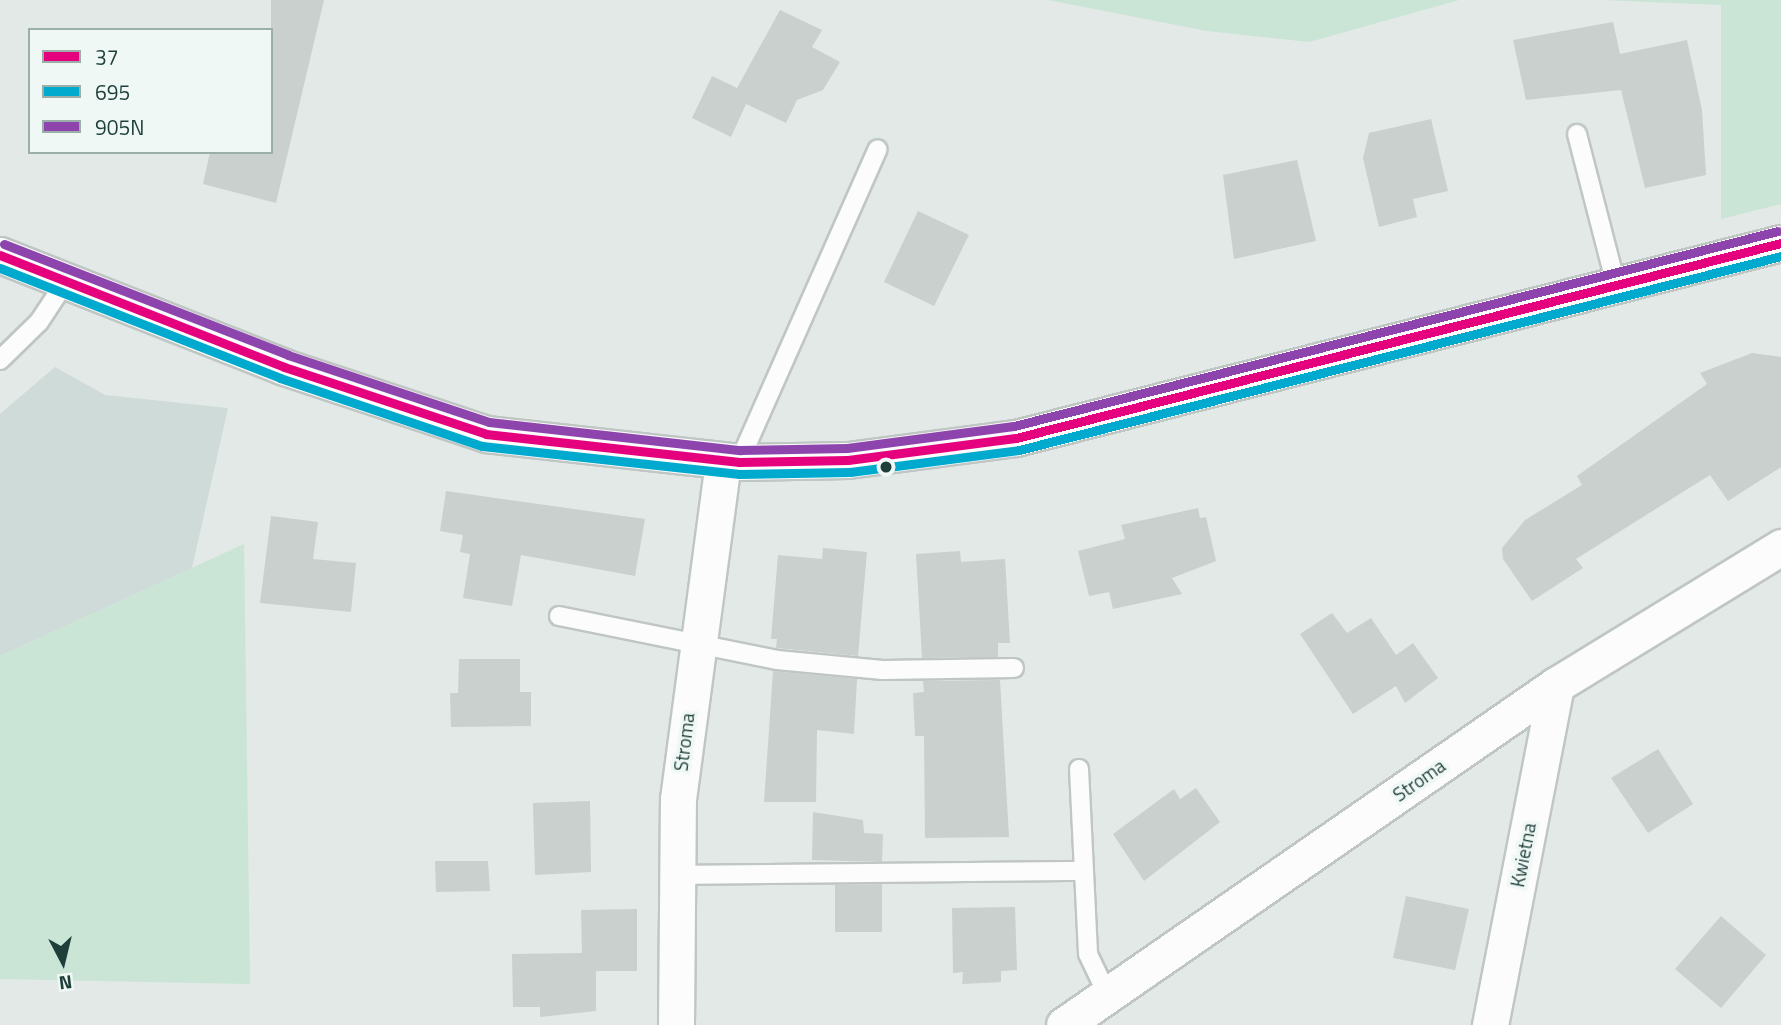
<!DOCTYPE html>
<style>
body{margin:0}
#map{position:relative;width:1781px;height:1025px;overflow:hidden;background:#e2e9e7;font-family:"Titillium Web",sans-serif}
div>[style]{position:absolute}
[style*='--x']{left:calc(var(--x)*1px);top:calc(var(--y)*1px);width:calc(var(--w)*1px);rotate:calc(var(--a)*1deg)}
.built>*{inset:0;background:#cfdbd8}
.green>*{inset:0;background:#cae4d6}
.building>*{inset:0;background:#c9d0ce}
.roads{filter:drop-shadow(2px 0 #bfc6c4) drop-shadow(-2px 0 #bfc6c4) drop-shadow(0 2px #bfc6c4) drop-shadow(0 -2px #bfc6c4)}
.service>*{height:18px;margin:-9px;padding:0 9px;transform-origin:9px;border-radius:9px;background:#fbfcfb}
.minor>*{height:35px;margin:-17.5px;padding:0 17.5px;transform-origin:17.5px;border-radius:17.5px;background:#fbfcfb}
.bus-1>*{height:9px;margin:-4.5px;padding:0 4.5px;transform-origin:4.5px;border-radius:4.5px;background:#e5007d}
.bus-2>*{height:9px;margin:-4.5px;padding:0 4.5px;transform-origin:4.5px;border-radius:4.5px;background:#00a9ce}
.bus-3>*{height:9px;margin:-4.5px;padding:0 4.5px;transform-origin:4.5px;border-radius:4.5px;background:#8e44ad}
.dots>*{width:19px;height:19px;translate:-50% -50%;box-sizing:border-box;border:4px solid #f0f8f5;border-radius:50%}
span{translate:-50% -50%;white-space:nowrap;text-align:center;line-height:1.15;-webkit-text-stroke:7px #f0f8f5;paint-order:stroke}
.street-label{font-size:19px;color:#1e3e3a}
.legend{position:absolute;left:28px;top:28px;width:245px;height:126px;box-sizing:border-box;background:#f0f8f5;border:2px solid #9caeaa;margin:0;padding:9px 12px;list-style:none;font-size:21px;color:#1e3e3a}
.legend li{display:flex;align-items:center;gap:14px;height:35px}
.legend b{width:35px;border:2px solid #9caeaa}
.north{position:absolute;left:28px;top:927px;width:70px;height:70px;-webkit-text-stroke:5px #f0f8f5;paint-order:stroke;rotate:173deg;font-size:19px;font-weight:700;line-height:28px;text-align:center;color:#1e3e3a}
.north::after{content:'';display:block;margin:auto;width:24px;height:32px;background:#1e3e3a;clip-path:polygon(50% 0,100% 100%,50% 72%,0 100%)}
</style>
<div id="map">
<div class="built">
<div style="clip-path:polygon(55px 367px,105px 395px,228px 408px,192px 568px,0 656px,0 414px)"></div>
</div>
<div class="green">
<div style="clip-path:polygon(1048px 0,1459px 0,1309px 42px,1207px 31px)"></div>
<div style="clip-path:polygon(1601px 0,1781px 0,1781px 204px,1721px 219px,1721px 5px)"></div>
<div style="clip-path:polygon(244px 544px,250px 984px,0 979px,0 656px)"></div>
</div>
<div class="building">
<div style="clip-path:polygon(271px 0,324px 0,276px 203px,203px 184px,210px 152px,271px 152px)"></div>
<div style="clip-path:polygon(780px 10px,822px 30px,812px 47px,840px 62px,823px 90px,797px 100px,786px 123px,746px 104px,731px 137px,692px 118px,712px 76px,737px 88px)"></div>
<div style="clip-path:polygon(1613px 22px,1620px 54px,1687px 40px,1702px 110px,1706px 175px,1645px 188px,1621px 90px,1526px 100px,1513px 40px)"></div>
<div style="clip-path:polygon(1431px 119px,1448px 191px,1413px 199px,1417px 217px,1379px 227px,1363px 158px,1369px 133px)"></div>
<div style="clip-path:polygon(1297px 160px,1316px 241px,1234px 259px,1223px 175px)"></div>
<div style="clip-path:polygon(918px 211px,969px 235px,934px 306px,884px 282px)"></div>
<div style="clip-path:polygon(1752px 353px,1781px 357px,1781px 467px,1728px 501px,1710px 475px,1576px 559px,1583px 568px,1532px 601px,1503px 559px,1502px 548px,1525px 520px,1582px 485px,1577px 476px,1707px 384px,1700px 373px)"></div>
<div style="clip-path:polygon(446px 491px,645px 519px,635px 576px,521px 555px,512px 606px,463px 598px,470px 554px,460px 552px,463px 535px,440px 531px)"></div>
<div style="clip-path:polygon(1198px 508px,1200px 518px,1206px 517px,1216px 561px,1172px 578px,1182px 594px,1113px 609px,1109px 592px,1089px 596px,1078px 551px,1125px 539px,1121px 525px)"></div>
<div style="clip-path:polygon(271px 516px,318px 522px,313px 559px,356px 563px,351px 612px,260px 603px)"></div>
<div style="clip-path:polygon(823px 548px,867px 552px,858px 656px,776px 648px,777px 639px,771px 639px,778px 555px,822px 559px)"></div>
<div style="clip-path:polygon(960px 551px,961px 562px,1005px 559px,1010px 643px,998px 643px,998px 657px,922px 658px,916px 554px)"></div>
<div style="clip-path:polygon(1332px 613px,1347px 633px,1371px 618px,1396px 655px,1413px 643px,1438px 678px,1405px 703px,1396px 686px,1353px 714px,1300px 634px)"></div>
<div style="clip-path:polygon(459px 659px,520px 659px,520px 692px,531px 692px,531px 726px,451px 727px,450px 693px,458px 693px)"></div>
<div style="clip-path:polygon(773px 671px,857px 679px,854px 734px,817px 730px,816px 802px,764px 802px)"></div>
<div style="clip-path:polygon(1000px 680px,1009px 837px,925px 838px,924px 736px,915px 736px,913px 693px,924px 692px,923px 681px)"></div>
<div style="clip-path:polygon(1658px 749px,1693px 804px,1648px 833px,1611px 778px)"></div>
<div style="clip-path:polygon(1196px 788px,1220px 822px,1144px 881px,1113px 834px,1174px 789px,1180px 799px)"></div>
<div style="clip-path:polygon(590px 801px,591px 872px,535px 875px,533px 803px)"></div>
<div style="clip-path:polygon(813px 812px,863px 820px,864px 833px,883px 834px,882px 862px,812px 860px)"></div>
<div style="clip-path:polygon(435px 861px,488px 861px,490px 891px,436px 892px)"></div>
<div style="clip-path:polygon(882px 884px,882px 932px,835px 932px,835px 885px)"></div>
<div style="clip-path:polygon(1406px 896px,1469px 909px,1455px 970px,1393px 958px)"></div>
<div style="clip-path:polygon(1015px 907px,1017px 970px,1001px 971px,1001px 982px,962px 984px,963px 972px,953px 973px,952px 908px)"></div>
<div style="clip-path:polygon(637px 909px,637px 971px,596px 971px,596px 1011px,540px 1017px,540px 1007px,513px 1007px,512px 954px,582px 953px,581px 910px)"></div>
<div style="clip-path:polygon(1721px 916px,1766px 955px,1721px 1008px,1675px 969px)"></div>
</div>
<div class="roads">
<div class="service">
<div style="--x:1577;--y:134;--w:156;--a:75.5"></div>
<div style="--x:0;--y:360;--w:54;--a:-44.3"></div>
<div style="--x:39;--y:322;--w:49;--a:-56.6"></div>
<div style="--x:739;--y:462;--w:342;--a:-66.1"></div>
<div style="--x:559;--y:616;--w:222;--a:11.4"></div>
<div style="--x:777;--y:660;--w:106;--a:5.4"></div>
<div style="--x:883;--y:670;--w:131;--a:-0.9"></div>
<div style="--x:1079;--y:769;--w:185;--a:87.2"></div>
<div style="--x:1088;--y:954;--w:44;--a:64.6"></div>
<div style="--x:677;--y:875;--w:407;--a:-0.6"></div>
</div>
<div class="minor">
<div style="--x:0;--y:255;--w:305;--a:21.5"></div>
<div style="--x:284;--y:367;--w:213;--a:18.3"></div>
<div style="--x:486;--y:434;--w:255;--a:6.3"></div>
<div style="--x:739;--y:462;--w:109;--a:-1.1"></div>
<div style="--x:848;--y:460;--w:169;--a:-7.5"></div>
<div style="--x:1016;--y:438;--w:789;--a:-14.3"></div>
<div style="--x:676;--y:1025;--w:226;--a:-89.5"></div>
<div style="--x:678;--y:799;--w:340;--a:-82.4"></div>
<div style="--x:1064;--y:1025;--w:598;--a:-34.65"></div>
<div style="--x:1556;--y:685;--w:264;--a:-31.5"></div>
<div style="--x:1490;--y:1025;--w:346;--a:-79"></div>
</div>
</div>
<div class="bus-1">
<div style="--x:0;--y:255;--w:305;--a:21.5"></div>
<div style="--x:284;--y:367;--w:213;--a:18.3"></div>
<div style="--x:486;--y:434;--w:255;--a:6.3"></div>
<div style="--x:739;--y:462;--w:109;--a:-1.1"></div>
<div style="--x:848;--y:460;--w:169;--a:-7.5"></div>
<div style="--x:1016;--y:438;--w:789;--a:-14.3"></div>
</div>
<div class="bus-2">
<div style="--x:0;--y:268;--w:301;--a:21.4"></div>
<div style="--x:280;--y:378;--w:213;--a:18.6"></div>
<div style="--x:482;--y:446;--w:259;--a:6.2"></div>
<div style="--x:739;--y:474;--w:111;--a:-1"></div>
<div style="--x:850;--y:472;--w:170;--a:-7.4"></div>
<div style="--x:1019;--y:450;--w:786;--a:-14.28"></div>
</div>
<div class="bus-3">
<div style="--x:4;--y:244;--w:305;--a:21.3"></div>
<div style="--x:288;--y:355;--w:212;--a:18.4"></div>
<div style="--x:489;--y:422;--w:253;--a:6.4"></div>
<div style="--x:740;--y:450;--w:107;--a:-1.1"></div>
<div style="--x:847;--y:448;--w:168;--a:-7.5"></div>
<div style="--x:1014;--y:426;--w:788;--a:-14.32"></div>
</div>
<div class="dots">
<div style="left:886px;top:467px;background:#1e3e3a"></div>
</div>
<div class="street-label">
<span style="left:684px;top:742px;rotate:-83deg">Stroma</span>
<span style="left:1419px;top:780px;rotate:-35deg">Stroma</span>
<span style="left:1523px;top:855px;rotate:-79deg">Kwietna</span>
</div>
<ul class="legend">
<li><b style="height:9px;background:#e5007d"></b>37</li>
<li><b style="height:9px;background:#00a9ce"></b>695</li>
<li><b style="height:9px;background:#8e44ad"></b>905N</li>
</ul>
<div class="north">N</div>
</div>
